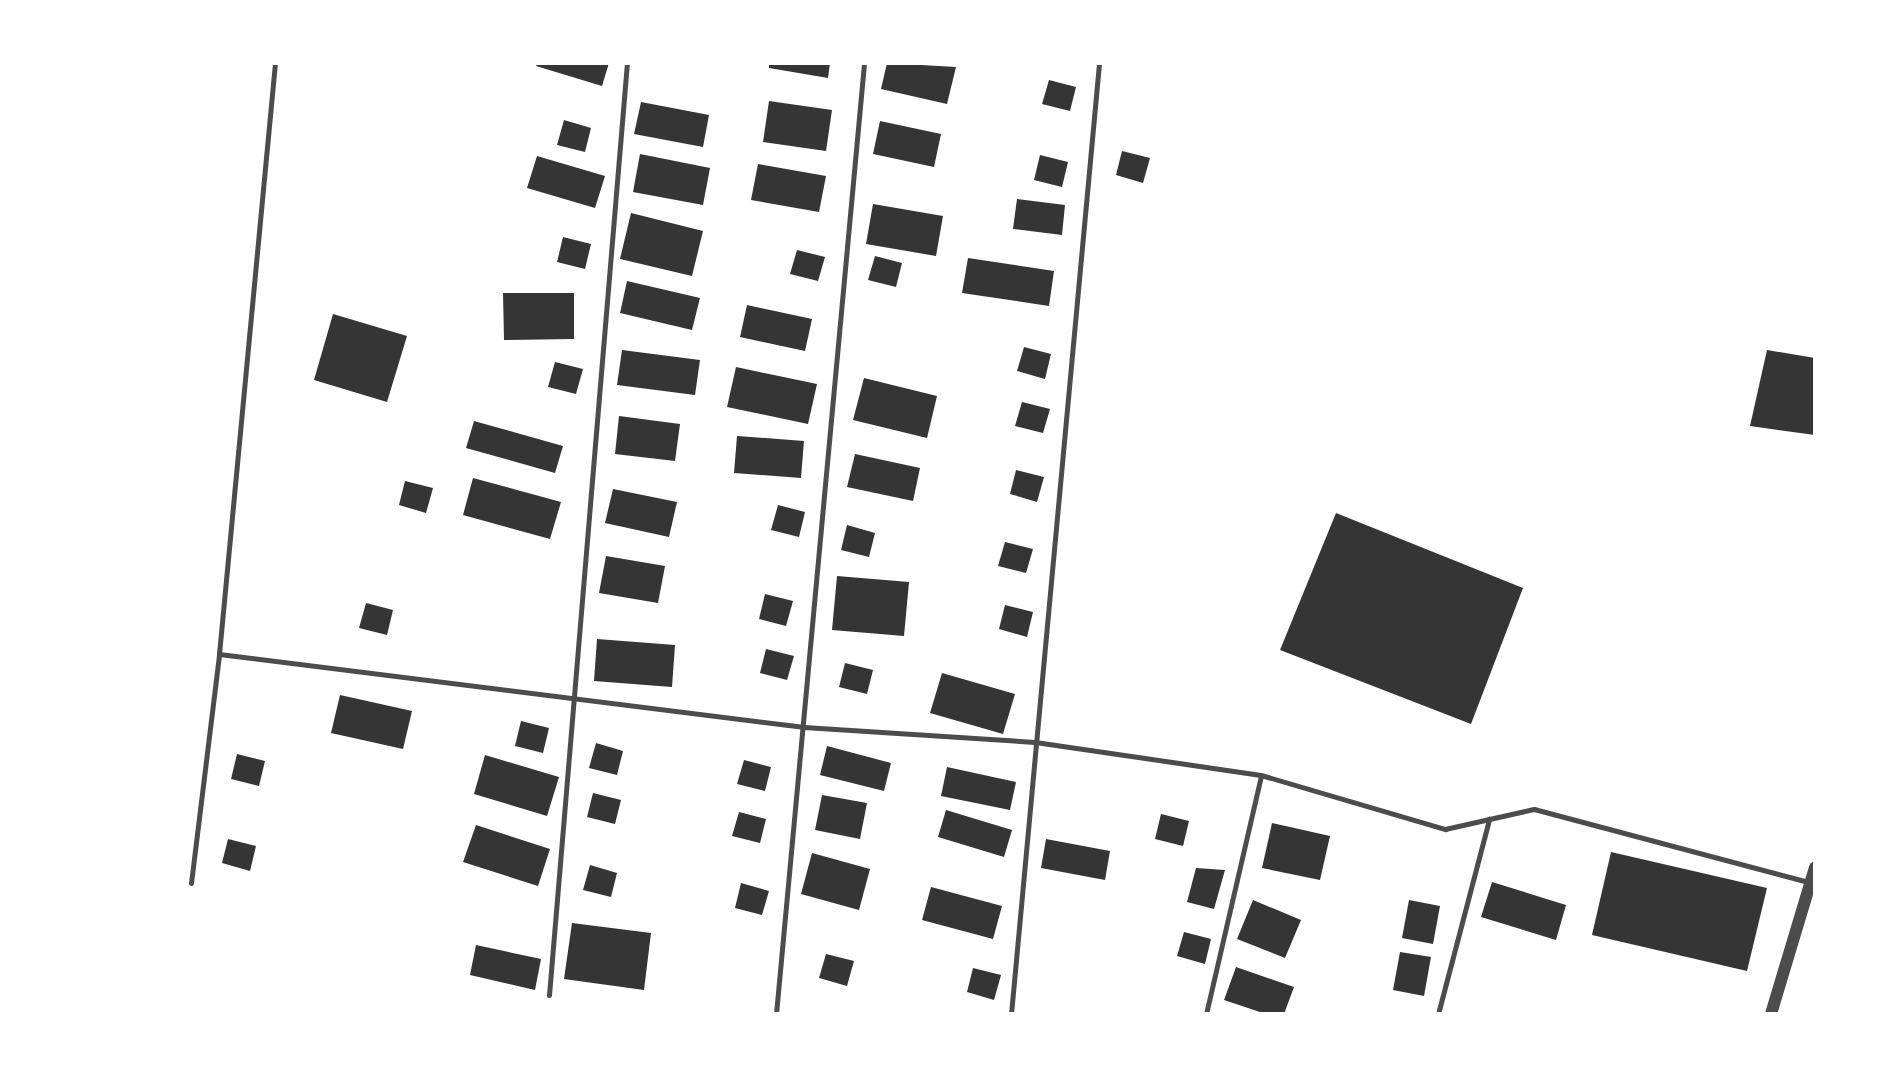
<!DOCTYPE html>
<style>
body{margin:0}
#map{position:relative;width:1878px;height:1077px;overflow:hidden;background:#fff;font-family:"IBM Plex Sans",sans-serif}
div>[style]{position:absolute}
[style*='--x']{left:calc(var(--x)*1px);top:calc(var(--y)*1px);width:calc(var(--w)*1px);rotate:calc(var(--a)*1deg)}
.building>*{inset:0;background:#353535}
.service>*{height:5px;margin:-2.5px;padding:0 2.5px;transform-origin:2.5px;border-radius:2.5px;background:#4c4c4c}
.tertiary>*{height:12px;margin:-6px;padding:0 6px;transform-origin:6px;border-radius:6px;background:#4c4c4c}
span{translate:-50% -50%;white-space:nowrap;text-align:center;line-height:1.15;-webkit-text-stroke:6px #fff;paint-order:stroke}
.frame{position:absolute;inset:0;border:65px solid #fff;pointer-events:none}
</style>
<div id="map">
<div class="building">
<div style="clip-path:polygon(537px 63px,609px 63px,602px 86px,536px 66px)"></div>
<div style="clip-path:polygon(769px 63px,830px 63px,828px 78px,769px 68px)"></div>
<div style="clip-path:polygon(887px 63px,956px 67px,947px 104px,881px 89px)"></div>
<div style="clip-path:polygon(1049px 80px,1076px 87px,1070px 111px,1042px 104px)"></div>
<div style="clip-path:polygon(769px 101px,832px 110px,826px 151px,763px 142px)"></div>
<div style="clip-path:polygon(641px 102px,709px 115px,703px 147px,634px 134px)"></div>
<div style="clip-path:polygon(564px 120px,591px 128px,585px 152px,557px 145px)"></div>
<div style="clip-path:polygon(880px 121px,941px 134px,934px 167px,873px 154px)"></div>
<div style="clip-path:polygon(1122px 151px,1150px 158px,1143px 183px,1116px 175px)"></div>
<div style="clip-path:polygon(640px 154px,710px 168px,703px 205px,633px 192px)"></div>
<div style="clip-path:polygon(1040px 155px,1068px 162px,1062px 187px,1034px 180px)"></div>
<div style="clip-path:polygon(537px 156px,605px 176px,595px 208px,527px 188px)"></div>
<div style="clip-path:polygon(758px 164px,826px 176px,819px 212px,751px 200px)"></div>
<div style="clip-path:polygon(1017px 199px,1065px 205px,1062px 235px,1013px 229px)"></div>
<div style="clip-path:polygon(873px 204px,943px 216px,936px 256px,866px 244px)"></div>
<div style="clip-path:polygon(631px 213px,703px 231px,692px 276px,620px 259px)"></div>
<div style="clip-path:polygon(563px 237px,591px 244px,585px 269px,557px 262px)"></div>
<div style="clip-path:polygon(797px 250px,825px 257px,818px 281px,790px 274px)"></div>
<div style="clip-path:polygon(875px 256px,902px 263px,896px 287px,868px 280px)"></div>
<div style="clip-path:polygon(968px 258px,1054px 271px,1049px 306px,962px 293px)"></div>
<div style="clip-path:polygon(627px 281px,700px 298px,692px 330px,620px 313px)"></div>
<div style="clip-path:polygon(503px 293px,574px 293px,574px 339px,504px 340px)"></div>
<div style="clip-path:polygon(747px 305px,812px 319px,805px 351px,740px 337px)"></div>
<div style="clip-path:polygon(333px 314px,407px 336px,387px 402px,314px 380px)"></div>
<div style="clip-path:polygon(1024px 347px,1051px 354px,1045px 379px,1017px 371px)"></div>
<div style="clip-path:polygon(622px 350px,700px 360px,695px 395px,617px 385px)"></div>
<div style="clip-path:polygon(1767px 350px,1815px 358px,1815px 435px,1750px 426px)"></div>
<div style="clip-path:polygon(555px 362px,583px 369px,576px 394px,548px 387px)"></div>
<div style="clip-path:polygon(736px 367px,817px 384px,808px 424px,727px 407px)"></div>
<div style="clip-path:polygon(864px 378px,937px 396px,927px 438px,853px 420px)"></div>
<div style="clip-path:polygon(1022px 402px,1050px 409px,1043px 433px,1015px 426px)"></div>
<div style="clip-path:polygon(619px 416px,680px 424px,675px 461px,615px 454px)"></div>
<div style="clip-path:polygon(474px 421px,563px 446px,555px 473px,466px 448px)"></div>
<div style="clip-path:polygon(737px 436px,804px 441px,801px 478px,734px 473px)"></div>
<div style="clip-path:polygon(855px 454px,920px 468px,913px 501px,847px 487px)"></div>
<div style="clip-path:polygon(1016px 470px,1044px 477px,1037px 502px,1010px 494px)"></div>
<div style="clip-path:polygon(473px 478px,561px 502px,550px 539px,463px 515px)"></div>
<div style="clip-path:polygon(405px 481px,433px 488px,426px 513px,399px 505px)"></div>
<div style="clip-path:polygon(613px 489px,677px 502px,669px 537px,605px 523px)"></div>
<div style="clip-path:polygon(778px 505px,805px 512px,799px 537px,771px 530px)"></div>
<div style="clip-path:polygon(1336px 513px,1523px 588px,1471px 724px,1280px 650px)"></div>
<div style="clip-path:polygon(847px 525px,875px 533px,869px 557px,841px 550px)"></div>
<div style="clip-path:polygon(1005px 542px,1033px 549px,1026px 573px,998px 566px)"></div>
<div style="clip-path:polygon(606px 556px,665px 566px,658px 603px,599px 593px)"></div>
<div style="clip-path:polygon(837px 576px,909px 582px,904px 636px,832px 630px)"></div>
<div style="clip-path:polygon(765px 594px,793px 601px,786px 626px,759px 619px)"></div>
<div style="clip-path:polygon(366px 603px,393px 610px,387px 635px,359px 628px)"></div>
<div style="clip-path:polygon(1005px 605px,1033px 612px,1027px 637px,999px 629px)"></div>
<div style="clip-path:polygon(597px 639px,675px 645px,672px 687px,594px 681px)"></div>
<div style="clip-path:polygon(766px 649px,794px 656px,787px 680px,760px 673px)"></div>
<div style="clip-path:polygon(845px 663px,873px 670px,867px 694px,839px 687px)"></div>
<div style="clip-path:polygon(942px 673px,1015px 694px,1003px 734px,930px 713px)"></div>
<div style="clip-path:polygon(340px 695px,412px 711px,403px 749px,331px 733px)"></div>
<div style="clip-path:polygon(521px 721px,549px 728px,543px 753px,515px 746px)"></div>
<div style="clip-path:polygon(596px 743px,623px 751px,617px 775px,589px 768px)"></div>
<div style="clip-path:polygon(827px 746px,891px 763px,884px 791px,820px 775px)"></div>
<div style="clip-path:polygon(237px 754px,265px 761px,259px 786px,231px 779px)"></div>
<div style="clip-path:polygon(485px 755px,559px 777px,547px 816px,474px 794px)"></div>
<div style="clip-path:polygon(744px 760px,771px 767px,765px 791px,737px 784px)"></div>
<div style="clip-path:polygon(947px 767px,1016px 782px,1010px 810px,941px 796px)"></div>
<div style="clip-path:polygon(593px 793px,621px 800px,615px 824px,587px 817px)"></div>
<div style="clip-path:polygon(822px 795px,867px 803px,860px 839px,815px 830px)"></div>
<div style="clip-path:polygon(946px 810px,1012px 830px,1004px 857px,938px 837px)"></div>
<div style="clip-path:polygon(739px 812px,766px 819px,760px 843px,732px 836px)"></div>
<div style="clip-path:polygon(1161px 814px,1189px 821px,1183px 846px,1155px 839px)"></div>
<div style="clip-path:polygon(1272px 823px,1330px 836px,1320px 880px,1262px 868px)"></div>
<div style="clip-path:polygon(476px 825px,550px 849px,538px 886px,463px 862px)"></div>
<div style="clip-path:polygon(228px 839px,256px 846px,250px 871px,222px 863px)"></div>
<div style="clip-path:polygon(1046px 839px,1110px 851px,1105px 880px,1041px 868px)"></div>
<div style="clip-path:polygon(1611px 852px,1767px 888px,1747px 971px,1592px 935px)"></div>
<div style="clip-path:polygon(812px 853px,870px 869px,859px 910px,801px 894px)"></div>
<div style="clip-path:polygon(590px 865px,617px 873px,611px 897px,583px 890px)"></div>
<div style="clip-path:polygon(1196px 868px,1225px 870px,1214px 909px,1187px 902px)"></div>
<div style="clip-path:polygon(1492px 882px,1566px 905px,1556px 940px,1481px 917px)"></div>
<div style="clip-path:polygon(741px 883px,769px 891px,762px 915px,735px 908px)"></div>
<div style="clip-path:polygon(931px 887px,1002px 906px,993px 939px,922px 920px)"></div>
<div style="clip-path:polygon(1253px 900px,1301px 920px,1285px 958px,1237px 939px)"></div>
<div style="clip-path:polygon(1409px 900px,1440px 906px,1433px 944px,1402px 938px)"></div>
<div style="clip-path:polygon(572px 923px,651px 933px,644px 990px,564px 979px)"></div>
<div style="clip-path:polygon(1184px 932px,1211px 939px,1205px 964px,1177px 956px)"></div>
<div style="clip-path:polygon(476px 945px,541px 959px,535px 990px,470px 975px)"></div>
<div style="clip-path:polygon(1400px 952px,1431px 957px,1424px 996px,1393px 990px)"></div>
<div style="clip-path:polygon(826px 954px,854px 961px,847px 986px,819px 978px)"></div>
<div style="clip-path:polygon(1236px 967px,1294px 987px,1284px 1014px,1266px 1014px,1224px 1000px)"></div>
<div style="clip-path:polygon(973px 968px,1001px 975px,994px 1000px,967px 992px)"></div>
</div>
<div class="service">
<div style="--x:219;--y:654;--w:590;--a:7.11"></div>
<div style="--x:804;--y:727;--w:231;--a:3.7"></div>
<div style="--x:1035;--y:742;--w:228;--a:8.3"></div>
<div style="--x:1261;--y:775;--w:192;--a:16.4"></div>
<div style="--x:1445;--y:829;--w:91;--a:-12.7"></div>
<div style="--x:1534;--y:809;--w:285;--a:14.9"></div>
<div style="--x:191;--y:883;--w:231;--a:-83"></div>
<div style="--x:219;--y:654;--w:594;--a:-84.59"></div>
<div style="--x:549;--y:995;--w:935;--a:-85.22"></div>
<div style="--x:776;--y:1014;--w:955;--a:-84.71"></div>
<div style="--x:1011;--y:1014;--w:955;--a:-84.71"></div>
<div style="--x:1206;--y:1014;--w:245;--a:-77"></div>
<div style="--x:1438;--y:1014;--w:202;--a:-75.3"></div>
</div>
<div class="tertiary">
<div style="--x:1771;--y:1014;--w:153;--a:-73.3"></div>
</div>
<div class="frame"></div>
</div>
